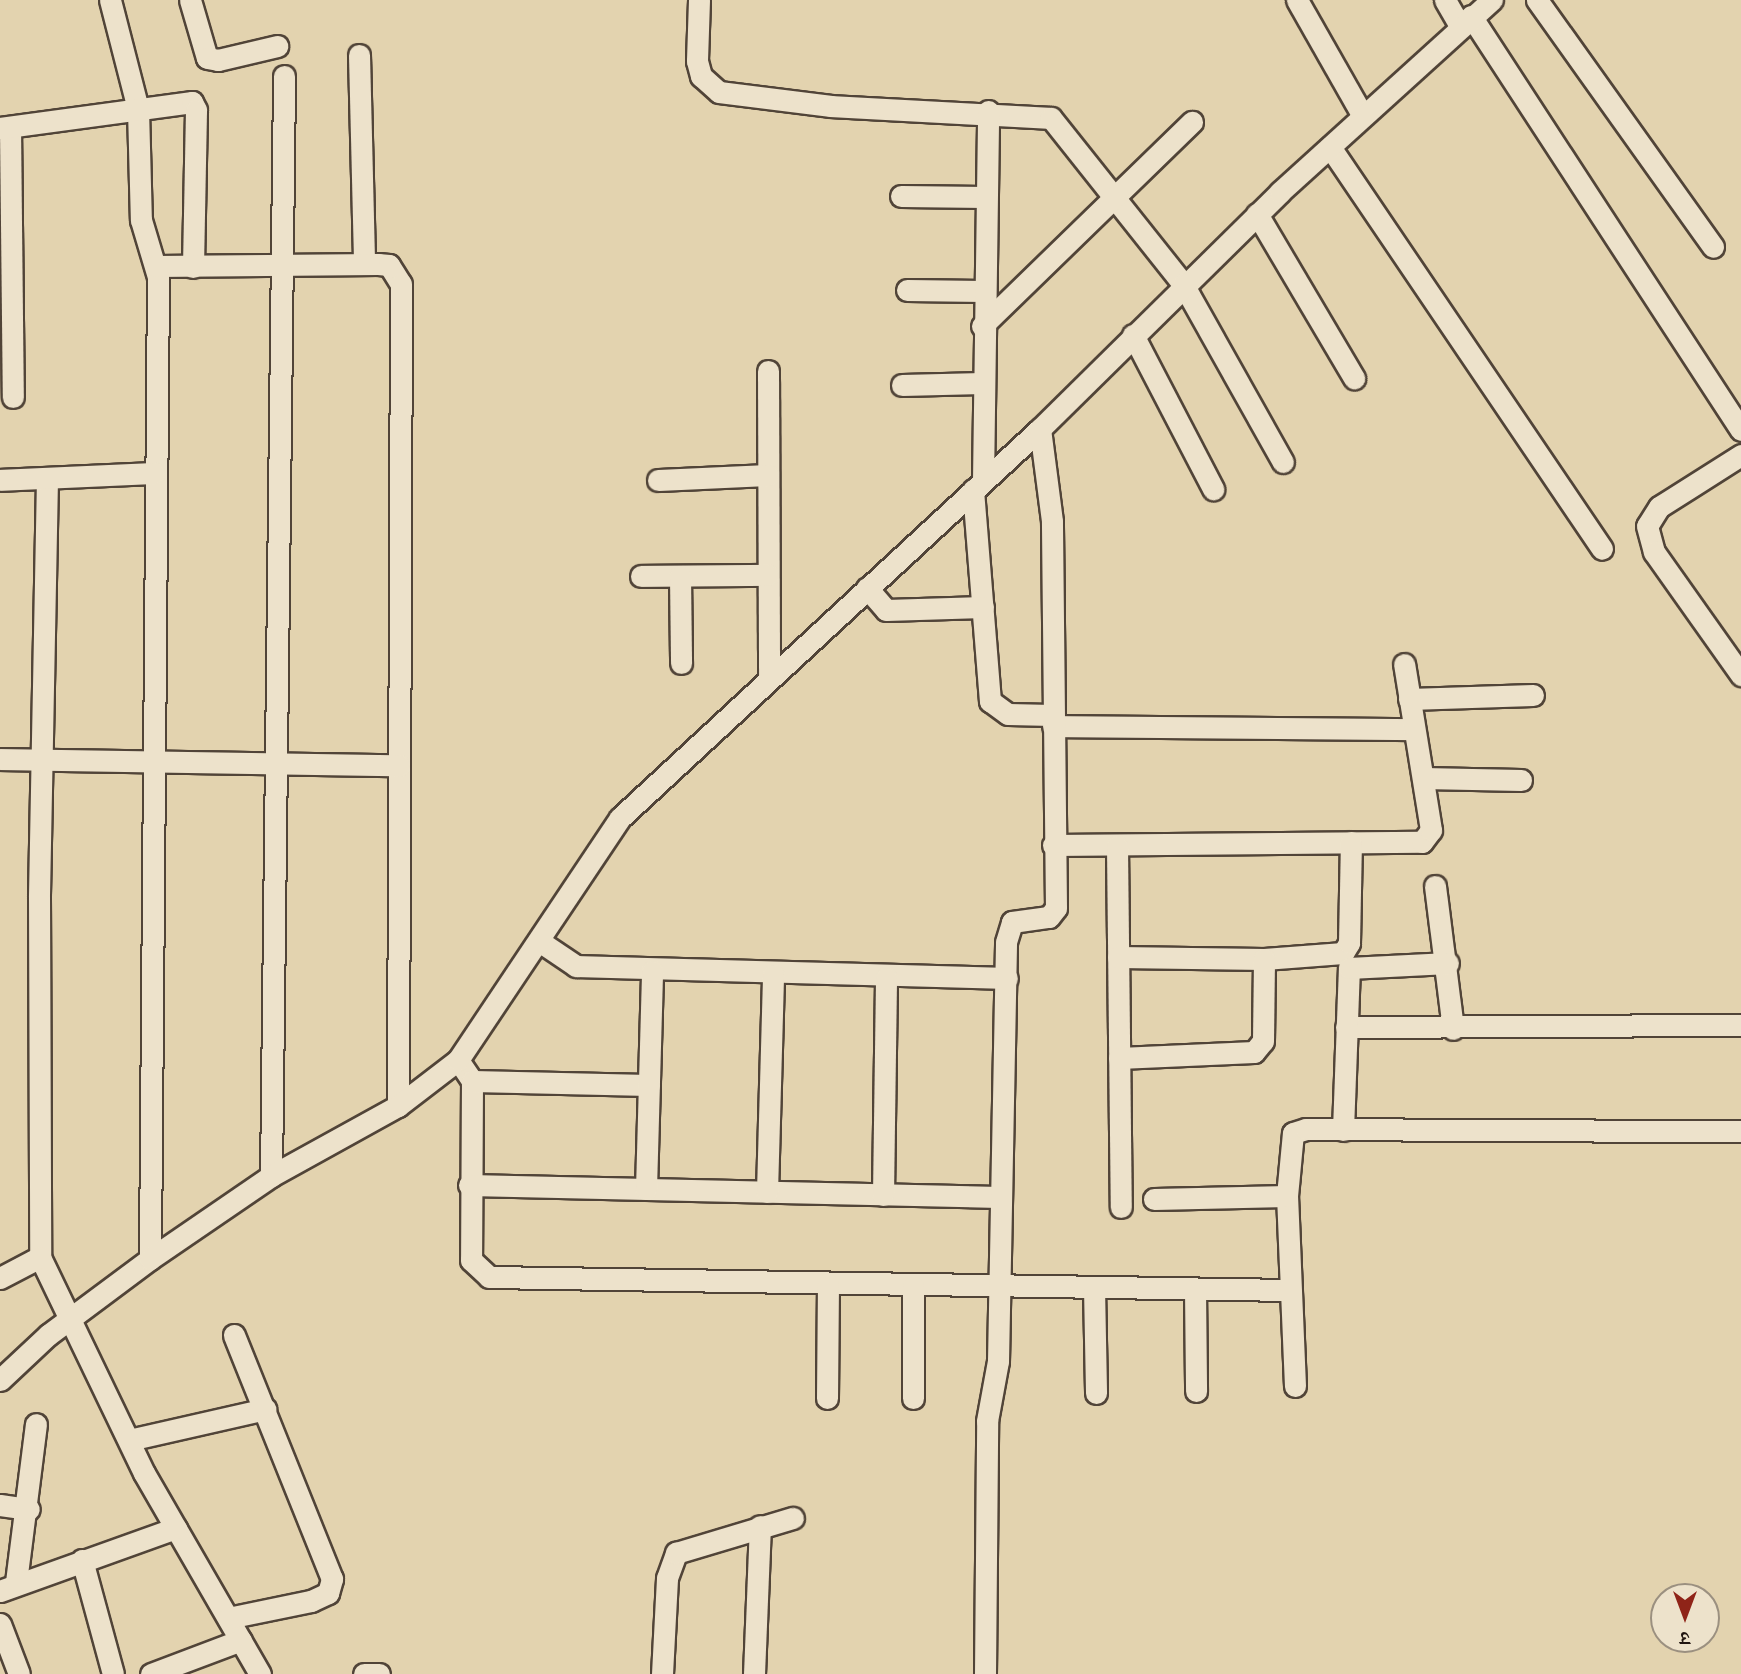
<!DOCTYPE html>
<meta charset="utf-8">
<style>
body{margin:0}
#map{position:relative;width:1741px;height:1674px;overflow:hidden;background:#e3d3af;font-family:Vollkorn,"Noto Serif Devanagari",serif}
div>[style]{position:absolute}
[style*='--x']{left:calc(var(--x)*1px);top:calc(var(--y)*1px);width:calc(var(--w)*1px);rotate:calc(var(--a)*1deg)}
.roads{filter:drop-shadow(2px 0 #514438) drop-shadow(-2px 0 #514438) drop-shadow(0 2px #514438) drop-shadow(0 -2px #514438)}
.minor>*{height:21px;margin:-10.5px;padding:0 10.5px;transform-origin:10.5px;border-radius:10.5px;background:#ede2cb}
span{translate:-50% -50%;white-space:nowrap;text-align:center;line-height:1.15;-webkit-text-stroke:5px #ede2cb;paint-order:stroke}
.north{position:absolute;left:1650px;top:1583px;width:70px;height:70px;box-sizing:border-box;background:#ede2cb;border:2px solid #9b9080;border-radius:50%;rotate:180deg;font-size:19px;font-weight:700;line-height:28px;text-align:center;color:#201510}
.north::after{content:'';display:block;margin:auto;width:24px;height:32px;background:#8f2418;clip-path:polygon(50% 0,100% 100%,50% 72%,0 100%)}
</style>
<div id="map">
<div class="roads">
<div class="minor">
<div style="--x:110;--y:0;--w:113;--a:75.6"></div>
<div style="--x:138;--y:109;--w:111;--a:88.5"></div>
<div style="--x:141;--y:220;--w:59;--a:73.4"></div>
<div style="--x:158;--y:277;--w:982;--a:90.47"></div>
<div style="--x:190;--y:0;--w:60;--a:73.7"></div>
<div style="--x:207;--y:58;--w:11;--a:10"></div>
<div style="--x:218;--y:60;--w:61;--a:-13.3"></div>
<div style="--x:699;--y:0;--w:61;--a:91.9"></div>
<div style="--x:697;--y:61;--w:16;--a:75"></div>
<div style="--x:701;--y:76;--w:24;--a:42"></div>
<div style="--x:719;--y:92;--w:113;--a:7.1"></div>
<div style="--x:831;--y:106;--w:220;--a:3.1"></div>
<div style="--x:1051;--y:118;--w:212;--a:51.5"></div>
<div style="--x:1183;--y:284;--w:204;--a:60.7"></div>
<div style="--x:1297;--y:0;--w:133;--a:60.4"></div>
<div style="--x:1445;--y:0;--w:30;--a:60"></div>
<div style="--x:1537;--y:0;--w:303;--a:54.5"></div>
<div style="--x:1471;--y:16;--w:494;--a:56.9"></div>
<div style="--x:359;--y:55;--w:208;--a:88.6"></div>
<div style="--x:10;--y:127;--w:270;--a:89.4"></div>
<div style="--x:0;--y:128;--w:194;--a:-7.7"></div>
<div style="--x:192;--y:102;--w:9;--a:63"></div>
<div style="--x:196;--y:110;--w:157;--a:91.1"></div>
<div style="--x:1330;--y:147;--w:485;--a:55.9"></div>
<div style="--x:901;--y:196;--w:84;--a:0.7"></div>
<div style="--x:1257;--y:214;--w:191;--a:59.4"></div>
<div style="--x:156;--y:266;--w:222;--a:-0.5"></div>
<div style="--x:378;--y:264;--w:11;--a:5"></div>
<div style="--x:389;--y:265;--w:22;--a:58"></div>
<div style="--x:401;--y:284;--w:822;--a:90.21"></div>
<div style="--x:907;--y:290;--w:76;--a:0.8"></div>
<div style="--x:982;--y:326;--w:293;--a:-44.2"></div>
<div style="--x:1133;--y:335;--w:174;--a:62.5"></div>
<div style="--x:768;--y:371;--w:306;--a:89.8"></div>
<div style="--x:902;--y:385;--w:80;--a:-1.4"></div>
<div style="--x:1741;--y:455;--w:97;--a:147.6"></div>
<div style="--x:1659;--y:507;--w:22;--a:122"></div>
<div style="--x:1647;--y:526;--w:27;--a:75"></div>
<div style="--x:1654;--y:552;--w:151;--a:54.7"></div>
<div style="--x:47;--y:478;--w:419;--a:91.1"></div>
<div style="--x:39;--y:897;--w:360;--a:89.8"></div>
<div style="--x:40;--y:1257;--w:240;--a:64.3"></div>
<div style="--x:144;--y:1473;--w:232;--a:60"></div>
<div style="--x:0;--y:480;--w:154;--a:-2.6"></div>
<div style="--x:658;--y:480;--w:110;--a:-2.6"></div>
<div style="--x:983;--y:481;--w:370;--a:-89.2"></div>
<div style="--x:973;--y:490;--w:212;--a:85.4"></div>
<div style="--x:990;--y:701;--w:22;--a:36"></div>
<div style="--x:1008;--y:714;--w:44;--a:1.3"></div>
<div style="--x:641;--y:576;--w:127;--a:-0.5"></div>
<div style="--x:680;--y:576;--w:87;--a:89.3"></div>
<div style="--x:867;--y:588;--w:29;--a:49"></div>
<div style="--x:886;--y:610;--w:97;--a:-1.8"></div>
<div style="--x:1409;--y:699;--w:124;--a:-1.8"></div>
<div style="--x:1053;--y:726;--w:360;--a:0.5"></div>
<div style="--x:0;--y:759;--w:399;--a:0.9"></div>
<div style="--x:1423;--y:778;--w:98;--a:1.2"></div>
<div style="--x:1053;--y:845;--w:369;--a:-0.5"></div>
<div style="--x:1422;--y:842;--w:15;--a:-53"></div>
<div style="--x:1431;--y:830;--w:168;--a:-99.2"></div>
<div style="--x:1117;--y:846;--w:361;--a:89.4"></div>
<div style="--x:1435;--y:886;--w:144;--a:82.8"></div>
<div style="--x:539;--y:941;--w:45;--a:34"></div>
<div style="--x:576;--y:966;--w:431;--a:1.6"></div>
<div style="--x:1118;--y:957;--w:146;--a:0.8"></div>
<div style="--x:1264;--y:959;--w:79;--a:-4.3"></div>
<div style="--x:1343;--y:953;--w:12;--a:-59"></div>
<div style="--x:1349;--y:943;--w:101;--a:-88.9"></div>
<div style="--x:1346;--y:1027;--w:395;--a:-0.3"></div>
<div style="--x:1119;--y:1058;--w:135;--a:-2.5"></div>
<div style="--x:1254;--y:1052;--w:14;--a:-51"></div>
<div style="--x:1263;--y:1041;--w:82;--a:-89.3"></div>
<div style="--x:458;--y:1060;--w:25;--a:56"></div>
<div style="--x:472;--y:1081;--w:179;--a:90.3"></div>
<div style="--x:471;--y:1260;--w:25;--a:43"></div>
<div style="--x:489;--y:1277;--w:801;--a:0.93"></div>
<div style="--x:472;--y:1081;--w:177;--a:1.3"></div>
<div style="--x:1343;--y:1130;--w:162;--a:-87.9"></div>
<div style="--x:1349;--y:968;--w:99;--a:-2.9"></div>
<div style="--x:271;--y:1176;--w:1100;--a:-89.32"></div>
<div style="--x:469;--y:1185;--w:530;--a:1.3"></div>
<div style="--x:646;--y:1189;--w:218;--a:-88.4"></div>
<div style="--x:767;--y:1192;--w:217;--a:-88.4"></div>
<div style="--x:883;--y:1195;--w:217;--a:-89.2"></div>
<div style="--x:1154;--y:1199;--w:133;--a:-1.3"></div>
<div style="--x:0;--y:1278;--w:45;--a:-27.7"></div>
<div style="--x:913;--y:1286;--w:112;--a:90"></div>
<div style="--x:1094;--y:1287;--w:106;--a:88.9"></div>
<div style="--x:1195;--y:1289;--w:102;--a:89.4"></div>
<div style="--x:0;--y:1380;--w:66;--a:-43.2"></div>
<div style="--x:48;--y:1335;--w:127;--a:-36.7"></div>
<div style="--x:150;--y:1259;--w:147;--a:-34.4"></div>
<div style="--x:271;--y:1176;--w:145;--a:-28.9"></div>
<div style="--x:398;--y:1106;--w:76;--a:-37.5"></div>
<div style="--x:458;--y:1060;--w:291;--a:-56.2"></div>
<div style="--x:620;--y:818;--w:572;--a:-42.81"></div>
<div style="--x:1040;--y:429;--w:337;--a:-44.6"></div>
<div style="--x:1280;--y:192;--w:286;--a:-42.2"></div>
<div style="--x:1295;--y:1386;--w:190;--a:-92.4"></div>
<div style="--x:1287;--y:1196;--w:63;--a:-84.6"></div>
<div style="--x:1293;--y:1133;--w:14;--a:-17"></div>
<div style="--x:1306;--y:1129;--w:435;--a:0.3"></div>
<div style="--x:827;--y:1398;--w:114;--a:-89.5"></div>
<div style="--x:129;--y:1440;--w:140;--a:-12.8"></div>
<div style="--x:0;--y:1505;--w:29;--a:8"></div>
<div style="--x:82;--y:1560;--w:118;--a:74.8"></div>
<div style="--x:16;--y:1582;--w:159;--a:-82.8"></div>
<div style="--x:0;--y:1591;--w:187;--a:-19.7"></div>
<div style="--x:228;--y:1618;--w:85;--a:-11.6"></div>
<div style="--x:311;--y:1601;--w:19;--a:-25"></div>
<div style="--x:328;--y:1593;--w:15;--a:-74"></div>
<div style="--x:332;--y:1579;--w:263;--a:-111.9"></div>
<div style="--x:0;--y:1624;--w:53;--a:69.2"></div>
<div style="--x:151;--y:1674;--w:96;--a:-20.7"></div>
<div style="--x:364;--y:1674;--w:15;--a:0"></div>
<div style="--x:662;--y:1674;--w:96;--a:-87"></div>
<div style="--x:667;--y:1578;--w:27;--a:-70"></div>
<div style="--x:676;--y:1553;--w:122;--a:-16.7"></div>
<div style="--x:754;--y:1674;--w:148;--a:-87.7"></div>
<div style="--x:985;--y:1674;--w:253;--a:-89.5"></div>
<div style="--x:987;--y:1421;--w:61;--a:-79.6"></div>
<div style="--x:998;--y:1361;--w:419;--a:-88.9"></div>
<div style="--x:1006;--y:942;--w:21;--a:-73"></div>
<div style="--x:1012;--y:922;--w:37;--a:-8"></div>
<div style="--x:1049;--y:917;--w:11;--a:-52"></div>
<div style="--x:1056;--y:908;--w:387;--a:-90.6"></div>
<div style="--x:1052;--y:521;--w:93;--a:-97.4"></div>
</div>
</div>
<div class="north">उ</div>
</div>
